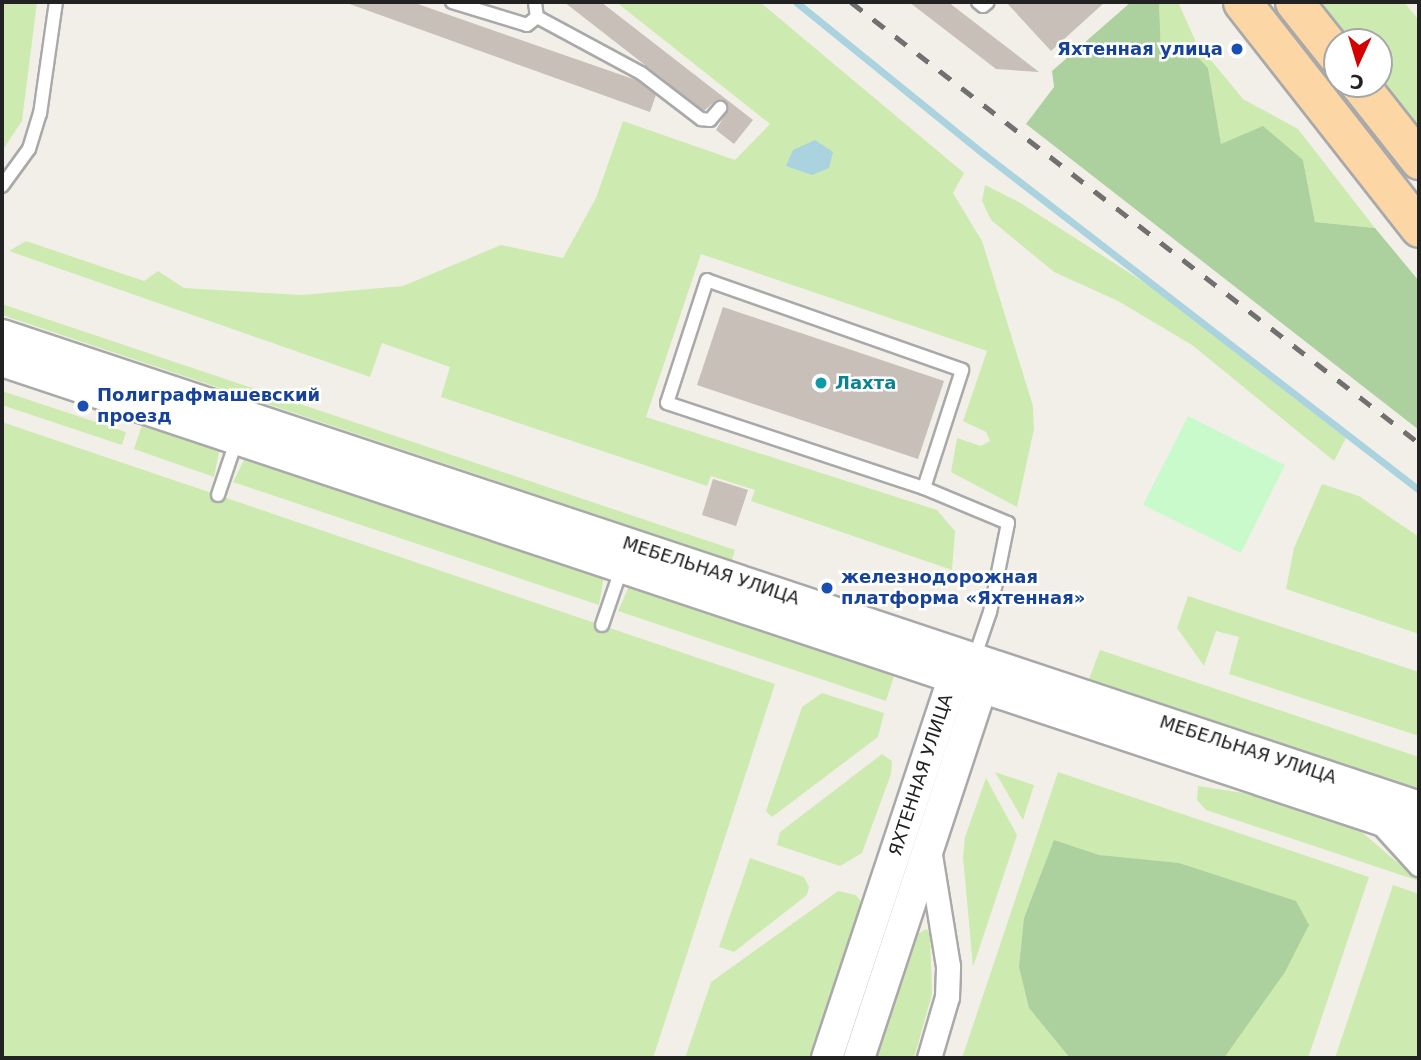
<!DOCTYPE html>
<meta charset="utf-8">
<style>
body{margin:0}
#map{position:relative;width:1421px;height:1060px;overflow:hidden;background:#f2efe9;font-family:"DejaVu Sans",sans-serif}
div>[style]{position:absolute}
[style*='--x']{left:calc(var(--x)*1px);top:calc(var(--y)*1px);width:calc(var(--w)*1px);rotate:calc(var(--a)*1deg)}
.grass>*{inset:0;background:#cdebb0}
.forest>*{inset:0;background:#add19e}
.park>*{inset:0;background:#c8facc}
.water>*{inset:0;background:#aad3df}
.stream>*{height:7px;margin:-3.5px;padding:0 3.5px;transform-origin:3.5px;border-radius:3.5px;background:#aad3df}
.building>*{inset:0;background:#c7bfb8}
.roads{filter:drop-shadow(2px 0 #a9a9a9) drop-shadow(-2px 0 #a9a9a9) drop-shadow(0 2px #a9a9a9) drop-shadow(0 -2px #a9a9a9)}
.service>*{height:12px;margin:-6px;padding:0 6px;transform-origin:6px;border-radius:6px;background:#fff}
.minor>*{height:23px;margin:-11.5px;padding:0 11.5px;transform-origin:11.5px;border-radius:11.5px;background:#fff}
.tertiary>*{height:30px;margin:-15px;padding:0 15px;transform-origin:15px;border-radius:15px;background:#fff}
.primary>*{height:37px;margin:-18.5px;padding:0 18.5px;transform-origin:18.5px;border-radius:18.5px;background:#fcd6a4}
.rail>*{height:5px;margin-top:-2.5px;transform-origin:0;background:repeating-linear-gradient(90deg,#707070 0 14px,transparent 0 28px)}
.dots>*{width:19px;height:19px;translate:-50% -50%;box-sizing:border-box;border:4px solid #fff;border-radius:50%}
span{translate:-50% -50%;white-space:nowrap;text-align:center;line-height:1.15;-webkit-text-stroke:5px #fff;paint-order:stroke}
.transit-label{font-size:18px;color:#164399;font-weight:700}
.right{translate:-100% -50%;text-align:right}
.left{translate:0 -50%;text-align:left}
.culture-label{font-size:18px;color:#0d838f;font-weight:700}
.street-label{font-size:18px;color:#222}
.frame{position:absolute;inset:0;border:4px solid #222;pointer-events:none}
.north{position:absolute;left:1323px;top:28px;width:70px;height:70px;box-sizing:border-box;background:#fff;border:2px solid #a7a7a7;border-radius:50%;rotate:184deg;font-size:19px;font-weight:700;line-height:28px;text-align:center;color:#222}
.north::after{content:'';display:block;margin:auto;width:24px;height:32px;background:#d40000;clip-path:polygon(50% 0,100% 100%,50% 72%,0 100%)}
</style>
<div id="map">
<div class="grass">
<div style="clip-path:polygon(2px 2px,37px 2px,22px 121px,2px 151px)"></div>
<div style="clip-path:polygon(616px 2px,760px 2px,964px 173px,953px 193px,982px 241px,1033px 406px,1034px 429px,1017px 507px,951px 472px,957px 438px,981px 446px,990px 441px,986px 432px,963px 421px,987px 351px,701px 254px,646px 417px,937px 510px,955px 531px,952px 570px,751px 501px,755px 490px,711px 476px,707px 486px,441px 397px,450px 367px,382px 343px,370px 377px,9px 251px,26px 241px,144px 281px,158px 271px,184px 288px,302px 295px,403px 286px,501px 245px,563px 258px,596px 198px,623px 121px,735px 160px,770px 124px)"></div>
<div style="clip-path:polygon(1159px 2px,1178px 2px,1196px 42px,1243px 99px,1298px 129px,1375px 228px,1315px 222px,1303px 160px,1221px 145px,1208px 68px,1161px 54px)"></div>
<div style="clip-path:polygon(1315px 2px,1404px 2px,1419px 20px,1419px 135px,1379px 84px,1379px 42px,1346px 42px)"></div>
<div style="clip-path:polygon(985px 185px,1019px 202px,1153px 288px,1346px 438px,1334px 461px,1192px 345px,1118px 301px,1054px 272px,991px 220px,982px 201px)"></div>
<div style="clip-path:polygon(2px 304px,735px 550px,732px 560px,2px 315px)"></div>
<div style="clip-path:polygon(2px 391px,126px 432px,122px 445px,2px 405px)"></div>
<div style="clip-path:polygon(2px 422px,775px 684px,653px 1058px,2px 1058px)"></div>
<div style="clip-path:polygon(143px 422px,220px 447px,214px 477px,134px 449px)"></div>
<div style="clip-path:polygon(246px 456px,604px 576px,599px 605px,233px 482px)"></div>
<div style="clip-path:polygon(1322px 484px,1359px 496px,1419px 537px,1419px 634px,1286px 589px,1294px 548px)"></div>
<div style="clip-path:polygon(630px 584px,895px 673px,886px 701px,618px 611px)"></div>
<div style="clip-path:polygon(1188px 596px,1419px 672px,1419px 736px,1229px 674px,1239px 637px,1216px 631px,1204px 666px,1177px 628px)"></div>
<div style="clip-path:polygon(1100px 650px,1419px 757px,1419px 789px,1089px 679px)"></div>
<div style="clip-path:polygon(822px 693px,884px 713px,878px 737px,772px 817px,766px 811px,802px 707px)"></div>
<div style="clip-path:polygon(882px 754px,892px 761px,891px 774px,862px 853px,840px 866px,777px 845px,780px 832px)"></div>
<div style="clip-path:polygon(995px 772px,1034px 785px,1023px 820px)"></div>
<div style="clip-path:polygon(1058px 772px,1369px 877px,1308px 1058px,962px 1058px)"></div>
<div style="clip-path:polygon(986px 778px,1017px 835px,973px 967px,963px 857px,965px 837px)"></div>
<div style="clip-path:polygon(1198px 786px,1263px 796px,1357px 828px,1419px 881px,1206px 810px,1197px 800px)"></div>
<div style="clip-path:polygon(750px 858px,804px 877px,809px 887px,807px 895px,734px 952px,719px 947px)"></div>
<div style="clip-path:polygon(1393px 885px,1419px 894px,1419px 1058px,1335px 1058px)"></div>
<div style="clip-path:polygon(838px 891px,856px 895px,861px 902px,850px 964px,819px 1058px,685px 1058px,711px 982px)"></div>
<div style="clip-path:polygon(926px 929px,930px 932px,932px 994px,914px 1058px,877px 1058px,918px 934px)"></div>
</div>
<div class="forest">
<div style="clip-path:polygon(1131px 2px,1159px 2px,1161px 53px,1186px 45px,1208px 68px,1221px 144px,1263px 126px,1303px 160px,1315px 222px,1375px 228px,1419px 281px,1419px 430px,1026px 124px,1054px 87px,1052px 71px)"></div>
<div style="clip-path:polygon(1054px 840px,1099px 855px,1179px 863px,1296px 901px,1309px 925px,1285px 972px,1224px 1058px,1070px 1058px,1029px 1008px,1019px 967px,1024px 918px)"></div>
</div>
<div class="park">
<div style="clip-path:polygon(1188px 416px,1285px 465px,1241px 553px,1143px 505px)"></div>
</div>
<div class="water">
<div style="clip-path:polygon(815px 140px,833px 152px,829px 168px,812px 175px,786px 166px,793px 150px)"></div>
</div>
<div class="stream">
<div style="--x:796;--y:2;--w:243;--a:39"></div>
<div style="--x:985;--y:155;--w:548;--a:37.66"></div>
</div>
<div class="building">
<div style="clip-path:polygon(344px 2px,412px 2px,636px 80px,656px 95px,650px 112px)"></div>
<div style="clip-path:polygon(564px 2px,601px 2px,753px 120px,734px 144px,716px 130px,728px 110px,726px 102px,716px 100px,704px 111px)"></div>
<div style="clip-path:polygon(909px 2px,948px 2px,1039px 72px,996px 69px)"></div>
<div style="clip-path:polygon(1006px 2px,1105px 2px,1051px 51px)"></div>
<div style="clip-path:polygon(723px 307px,944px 381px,918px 459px,697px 385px)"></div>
<div style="clip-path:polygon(713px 479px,748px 490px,736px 526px,702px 515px)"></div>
</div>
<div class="roads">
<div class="service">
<div style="--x:452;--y:2;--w:78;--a:17"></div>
<div style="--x:527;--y:25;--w:13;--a:-39"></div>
<div style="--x:537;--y:17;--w:15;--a:-98"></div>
<div style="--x:978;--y:2;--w:6;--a:39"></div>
<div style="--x:983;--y:6;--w:6;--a:-39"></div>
<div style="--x:537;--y:17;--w:118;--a:28.3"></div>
<div style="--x:641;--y:73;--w:76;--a:37.5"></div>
<div style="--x:701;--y:119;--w:9;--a:6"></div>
<div style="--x:710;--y:120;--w:16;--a:-50"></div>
<div style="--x:2;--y:186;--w:46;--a:-53.9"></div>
<div style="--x:29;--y:149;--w:37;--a:-73"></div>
<div style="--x:40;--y:114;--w:113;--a:-81.9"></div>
<div style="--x:924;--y:488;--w:124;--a:-72.1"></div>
<div style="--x:962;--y:370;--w:270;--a:-160.6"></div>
<div style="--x:707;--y:280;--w:129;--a:108"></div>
<div style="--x:667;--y:403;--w:271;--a:18.3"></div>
<div style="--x:924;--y:488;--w:91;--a:22.6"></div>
<div style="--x:1008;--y:523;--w:91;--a:101.4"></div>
<div style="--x:990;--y:612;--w:50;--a:108.8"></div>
<div style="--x:218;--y:495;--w:59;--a:-71.3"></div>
<div style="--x:602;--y:625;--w:61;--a:-71"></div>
</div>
<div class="minor">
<div style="--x:1378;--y:819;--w:61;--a:47.7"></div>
<div style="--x:929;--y:1058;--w:64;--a:-73.6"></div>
<div style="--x:947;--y:997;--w:31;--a:-88"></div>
<div style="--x:948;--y:966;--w:119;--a:-99.2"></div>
</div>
<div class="tertiary">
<div style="--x:2;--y:335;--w:1494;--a:18.42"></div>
<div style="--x:2;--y:361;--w:1494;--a:18.42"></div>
<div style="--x:827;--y:1058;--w:402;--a:-71.6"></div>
<div style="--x:954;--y:677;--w:20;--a:-41"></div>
<div style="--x:859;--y:1058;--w:391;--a:-71.7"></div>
<div style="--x:982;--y:687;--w:19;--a:-106"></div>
</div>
<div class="primary">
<div style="--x:1242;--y:2;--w:287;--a:51.9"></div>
<div style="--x:1294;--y:2;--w:69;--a:51.5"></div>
<div style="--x:1359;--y:84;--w:97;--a:51.7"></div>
</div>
</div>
<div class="rail">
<div style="--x:851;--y:2;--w:719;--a:37.83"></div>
</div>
<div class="dots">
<div style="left:1237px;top:49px;background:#1a4fb4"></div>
<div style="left:821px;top:383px;background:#0f9aa8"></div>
<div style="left:83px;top:406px;background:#1a4fb4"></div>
<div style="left:827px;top:588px;background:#1a4fb4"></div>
</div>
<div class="transit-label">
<span class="right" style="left:1223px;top:49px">Яхтенная улица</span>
<span class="left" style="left:97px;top:406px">Полиграфмашевский<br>проезд</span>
<span class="left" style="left:841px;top:588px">железнодорожная<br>платформа «Яхтенная»</span>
</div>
<div class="culture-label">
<span class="left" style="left:835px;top:383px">Лахта</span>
</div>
<div class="street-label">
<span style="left:711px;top:571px;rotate:18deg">МЕБЕЛЬНАЯ УЛИЦА</span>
<span style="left:1248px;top:750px;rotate:18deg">МЕБЕЛЬНАЯ УЛИЦА</span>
<span style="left:921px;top:775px;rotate:-72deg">ЯХТЕННАЯ УЛИЦА</span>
</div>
<div class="frame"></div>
<div class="north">С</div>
</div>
